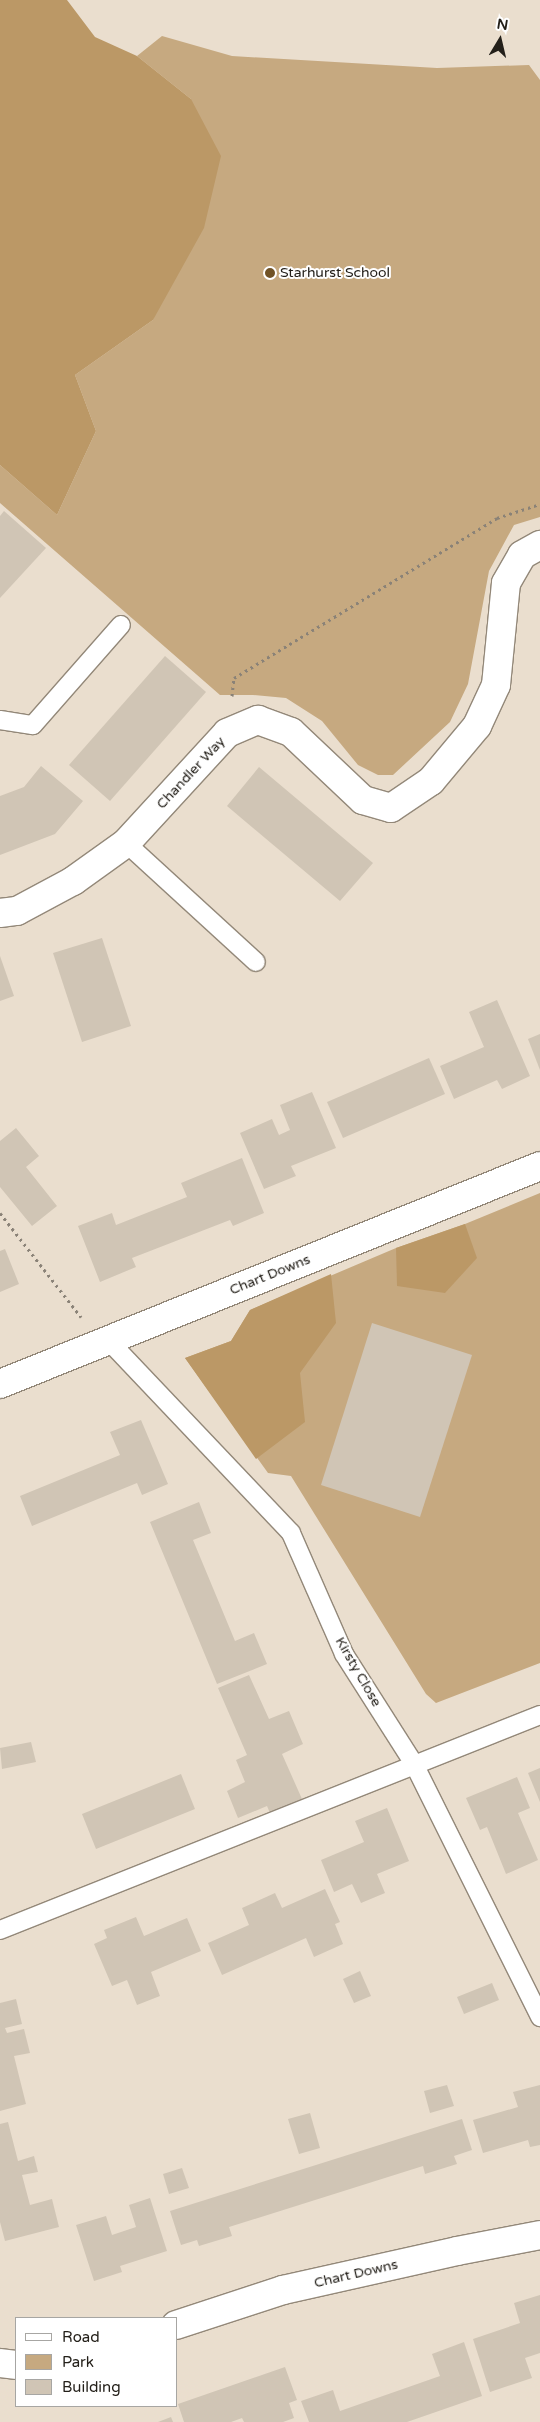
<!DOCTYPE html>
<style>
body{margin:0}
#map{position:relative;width:540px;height:2422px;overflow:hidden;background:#eadece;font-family:"Varela Round",sans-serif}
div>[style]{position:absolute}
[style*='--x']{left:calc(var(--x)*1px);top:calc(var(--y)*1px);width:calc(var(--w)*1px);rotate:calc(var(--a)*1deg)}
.green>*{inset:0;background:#c6a980}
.forest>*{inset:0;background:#bb9866}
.building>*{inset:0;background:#d0c5b5}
.path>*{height:3px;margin-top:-1.5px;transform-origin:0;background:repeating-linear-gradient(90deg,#8a8277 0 2.5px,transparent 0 6.5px)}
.roads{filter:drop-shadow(1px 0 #938879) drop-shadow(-1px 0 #938879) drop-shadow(0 1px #938879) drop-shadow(0 -1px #938879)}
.service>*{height:18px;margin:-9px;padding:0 9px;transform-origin:9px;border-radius:9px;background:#fff}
.minor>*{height:28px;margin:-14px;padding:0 14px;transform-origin:14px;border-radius:14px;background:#fff}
.dots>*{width:14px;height:14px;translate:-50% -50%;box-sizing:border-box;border:2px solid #fff;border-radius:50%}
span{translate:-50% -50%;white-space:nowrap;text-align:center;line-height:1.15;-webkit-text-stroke:4px #fff;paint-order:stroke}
.poi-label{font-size:14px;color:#24201a}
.left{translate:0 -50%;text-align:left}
.street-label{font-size:14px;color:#24201a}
.legend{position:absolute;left:15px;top:2317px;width:162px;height:90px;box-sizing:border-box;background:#fff;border:1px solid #a7a6a3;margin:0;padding:6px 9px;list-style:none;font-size:15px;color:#24201a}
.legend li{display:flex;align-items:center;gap:10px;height:25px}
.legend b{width:25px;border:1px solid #a7a6a3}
.north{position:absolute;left:475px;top:15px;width:50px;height:50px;-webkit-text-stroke:4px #fff;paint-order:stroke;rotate:9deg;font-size:14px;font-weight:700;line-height:20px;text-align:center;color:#24201a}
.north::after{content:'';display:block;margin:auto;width:18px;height:22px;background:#24201a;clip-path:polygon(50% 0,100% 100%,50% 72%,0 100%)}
</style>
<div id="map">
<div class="green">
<div style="clip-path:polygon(162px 36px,232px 56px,437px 68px,529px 65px,540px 80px,540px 517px,514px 525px,489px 571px,468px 684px,450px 722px,393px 775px,378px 775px,358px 765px,322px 721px,286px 698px,253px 695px,220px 695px,0 503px,0 465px,57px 515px,96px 431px,75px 375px,153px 320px,191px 99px,137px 56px)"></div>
<div style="clip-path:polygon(540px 1193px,540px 1663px,436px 1703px,426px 1694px,291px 1476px,268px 1473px,185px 1358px,231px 1341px,250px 1310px,396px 1248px,465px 1224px)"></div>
</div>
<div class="forest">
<div style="clip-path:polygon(0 0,67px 0,95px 37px,137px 56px,191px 99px,221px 156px,204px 228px,153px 320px,75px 375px,96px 431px,57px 515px,0 465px)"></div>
<div style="clip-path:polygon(465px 1224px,477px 1258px,445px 1293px,397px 1286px,396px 1248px)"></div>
<div style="clip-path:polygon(331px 1274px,336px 1323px,300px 1373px,305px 1422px,256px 1459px,185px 1358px,231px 1341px,250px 1310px)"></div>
</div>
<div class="building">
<div style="clip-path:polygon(4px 511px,46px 548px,0 598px,0 516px)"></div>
<div style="clip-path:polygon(165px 656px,206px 692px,110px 801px,69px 765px)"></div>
<div style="clip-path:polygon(41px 766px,83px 801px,55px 834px,0 855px,0 796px,24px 787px)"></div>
<div style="clip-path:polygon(259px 767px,373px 863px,340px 901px,227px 806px)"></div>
<div style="clip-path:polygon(102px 938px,131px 1026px,82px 1042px,53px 953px)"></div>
<div style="clip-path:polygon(0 956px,14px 996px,0 1001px)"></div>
<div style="clip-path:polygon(497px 1000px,530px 1076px,502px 1089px,497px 1080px,454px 1099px,440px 1066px,484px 1047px,469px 1012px)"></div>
<div style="clip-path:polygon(540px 1034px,540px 1070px,528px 1039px)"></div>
<div style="clip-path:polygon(429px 1058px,445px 1094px,343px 1138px,327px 1102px)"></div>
<div style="clip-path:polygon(312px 1092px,336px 1148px,291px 1166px,296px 1176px,264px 1189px,240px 1133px,272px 1119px,279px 1135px,290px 1130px,280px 1105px)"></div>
<div style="clip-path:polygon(16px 1128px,39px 1156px,26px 1167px,57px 1206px,32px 1226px,0 1187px,0 1141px)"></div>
<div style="clip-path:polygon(242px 1158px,264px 1213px,233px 1226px,230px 1220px,132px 1258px,136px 1267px,100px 1282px,78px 1226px,112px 1213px,116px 1225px,187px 1197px,181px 1183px)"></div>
<div style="clip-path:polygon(5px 1249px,19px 1284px,0 1292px,0 1251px)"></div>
<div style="clip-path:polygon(372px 1323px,472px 1355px,420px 1517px,321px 1485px)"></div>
<div style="clip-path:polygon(141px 1420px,168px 1484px,142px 1495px,137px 1483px,32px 1526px,20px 1496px,120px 1455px,110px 1432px)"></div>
<div style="clip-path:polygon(199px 1502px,211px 1533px,193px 1540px,235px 1641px,254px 1633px,267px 1664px,217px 1684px,150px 1522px)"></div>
<div style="clip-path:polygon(249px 1675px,269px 1719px,289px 1711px,303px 1744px,282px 1754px,302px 1799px,270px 1813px,267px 1806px,238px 1818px,227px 1791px,245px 1782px,236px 1760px,247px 1755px,218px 1688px)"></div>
<div style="clip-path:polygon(31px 1742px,36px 1762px,2px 1769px,0 1748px)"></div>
<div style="clip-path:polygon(540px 1768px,540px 1802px,528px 1773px)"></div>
<div style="clip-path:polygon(181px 1774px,195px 1809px,96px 1849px,82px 1814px)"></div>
<div style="clip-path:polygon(517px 1777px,530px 1808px,518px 1813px,538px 1860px,506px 1874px,487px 1827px,480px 1830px,466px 1798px)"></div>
<div style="clip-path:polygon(387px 1808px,409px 1861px,377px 1874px,385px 1893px,361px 1903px,352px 1884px,334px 1892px,321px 1860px,364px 1842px,355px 1821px)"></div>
<div style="clip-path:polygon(325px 1889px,340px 1922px,335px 1924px,343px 1944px,314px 1957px,306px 1938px,222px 1975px,208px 1943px,249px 1925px,242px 1908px,275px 1893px,282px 1908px)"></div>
<div style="clip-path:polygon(136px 1917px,144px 1936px,187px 1918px,201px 1951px,151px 1972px,160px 1996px,137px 2005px,127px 1980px,112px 1986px,94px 1944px,107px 1938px,104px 1930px)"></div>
<div style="clip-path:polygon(360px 1971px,371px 1996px,354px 2003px,343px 1979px)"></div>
<div style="clip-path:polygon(492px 1983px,499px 2000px,464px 2014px,457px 1997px)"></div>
<div style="clip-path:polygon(16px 1999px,22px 2024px,5px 2028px,7px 2033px,24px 2029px,30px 2053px,14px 2056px,26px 2104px,0 2111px,0 2003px)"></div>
<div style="clip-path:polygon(447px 2085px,454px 2106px,430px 2113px,424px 2091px)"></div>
<div style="clip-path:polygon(540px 2085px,540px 2145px,530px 2147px,528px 2140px,483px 2153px,473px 2120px,518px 2107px,513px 2092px)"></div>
<div style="clip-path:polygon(310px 2113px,320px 2148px,299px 2154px,288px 2119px)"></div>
<div style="clip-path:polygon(462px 2119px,472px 2150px,454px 2156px,457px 2164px,425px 2174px,423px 2166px,229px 2227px,232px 2236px,199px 2246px,197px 2240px,181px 2245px,170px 2211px)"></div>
<div style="clip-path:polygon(8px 2122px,18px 2161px,34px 2156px,38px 2172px,22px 2175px,30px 2205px,52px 2199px,59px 2227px,5px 2241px,0 2222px,0 2124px)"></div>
<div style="clip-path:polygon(182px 2168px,189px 2188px,169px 2194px,163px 2174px)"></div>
<div style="clip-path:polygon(150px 2198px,167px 2251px,120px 2266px,122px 2272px,94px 2281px,76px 2225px,106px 2216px,112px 2235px,136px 2227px,129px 2205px)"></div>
<div style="clip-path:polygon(540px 2295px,540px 2353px,525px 2358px,532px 2378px,490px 2392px,473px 2339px,520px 2323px,514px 2303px)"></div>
<div style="clip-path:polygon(464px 2342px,482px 2396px,407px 2422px,309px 2422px,301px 2401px,333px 2390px,340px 2411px,440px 2376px,432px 2354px)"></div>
<div style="clip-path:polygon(285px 2367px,297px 2400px,289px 2403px,294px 2418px,283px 2422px,244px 2422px,242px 2418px,231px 2422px,184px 2422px,178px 2404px)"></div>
<div style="clip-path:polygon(171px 2417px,173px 2422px,158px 2422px)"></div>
</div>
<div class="path">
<div style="--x:232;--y:696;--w:18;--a:-84"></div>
<div style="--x:234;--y:678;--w:308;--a:-31.3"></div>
<div style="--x:497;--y:518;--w:45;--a:-18"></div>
<div style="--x:0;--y:1213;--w:132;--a:52.1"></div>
</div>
<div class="roads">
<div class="service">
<div style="--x:0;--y:720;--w:33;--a:9"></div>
<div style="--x:33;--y:725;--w:133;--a:-48.7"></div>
<div style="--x:126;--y:843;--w:176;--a:42.5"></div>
<div style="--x:108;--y:1340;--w:266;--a:46.5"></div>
<div style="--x:291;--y:1533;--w:132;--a:66.3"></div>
<div style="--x:344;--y:1654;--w:130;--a:57.5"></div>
<div style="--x:414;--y:1764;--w:283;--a:63.5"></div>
<div style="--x:0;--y:1930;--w:581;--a:-21.71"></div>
</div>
<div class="minor">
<div style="--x:0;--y:913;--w:17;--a:-7"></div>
<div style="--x:17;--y:911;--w:64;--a:-28.2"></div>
<div style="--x:73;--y:881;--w:65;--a:-35.6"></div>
<div style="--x:126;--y:843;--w:149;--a:-47.4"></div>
<div style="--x:227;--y:733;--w:34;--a:-23"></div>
<div style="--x:258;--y:720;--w:35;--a:20"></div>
<div style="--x:291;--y:732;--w:99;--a:43.4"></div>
<div style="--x:363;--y:800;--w:29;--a:16"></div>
<div style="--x:391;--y:808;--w:48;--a:-34"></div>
<div style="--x:431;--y:781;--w:72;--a:-50.1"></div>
<div style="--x:477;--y:726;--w:45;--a:-65.1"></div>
<div style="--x:496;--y:685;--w:102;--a:-84.4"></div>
<div style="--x:506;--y:583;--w:32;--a:-60"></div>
<div style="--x:522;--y:555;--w:21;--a:-29"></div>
<div style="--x:0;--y:1384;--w:582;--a:-21.98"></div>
<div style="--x:176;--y:2325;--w:113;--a:-18.1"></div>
<div style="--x:283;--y:2290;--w:178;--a:-12.6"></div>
<div style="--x:457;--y:2251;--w:85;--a:-10.9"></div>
<div style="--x:0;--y:2363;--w:16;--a:7"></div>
</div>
</div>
<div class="dots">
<div style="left:270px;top:273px;background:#705226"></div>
</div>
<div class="poi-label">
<span class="left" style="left:280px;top:273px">Starhurst School</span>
</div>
<div class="street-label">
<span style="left:191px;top:773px;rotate:-47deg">Chandler Way</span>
<span style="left:270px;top:1275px;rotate:-22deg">Chart Downs</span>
<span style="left:358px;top:1672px;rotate:60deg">Kirsty Close</span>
<span style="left:356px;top:2274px;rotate:-13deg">Chart Downs</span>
</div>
<ul class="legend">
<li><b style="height:6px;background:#fff"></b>Road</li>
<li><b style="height:14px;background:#c6a980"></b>Park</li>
<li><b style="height:14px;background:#d0c5b5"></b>Building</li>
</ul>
<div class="north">N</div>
</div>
